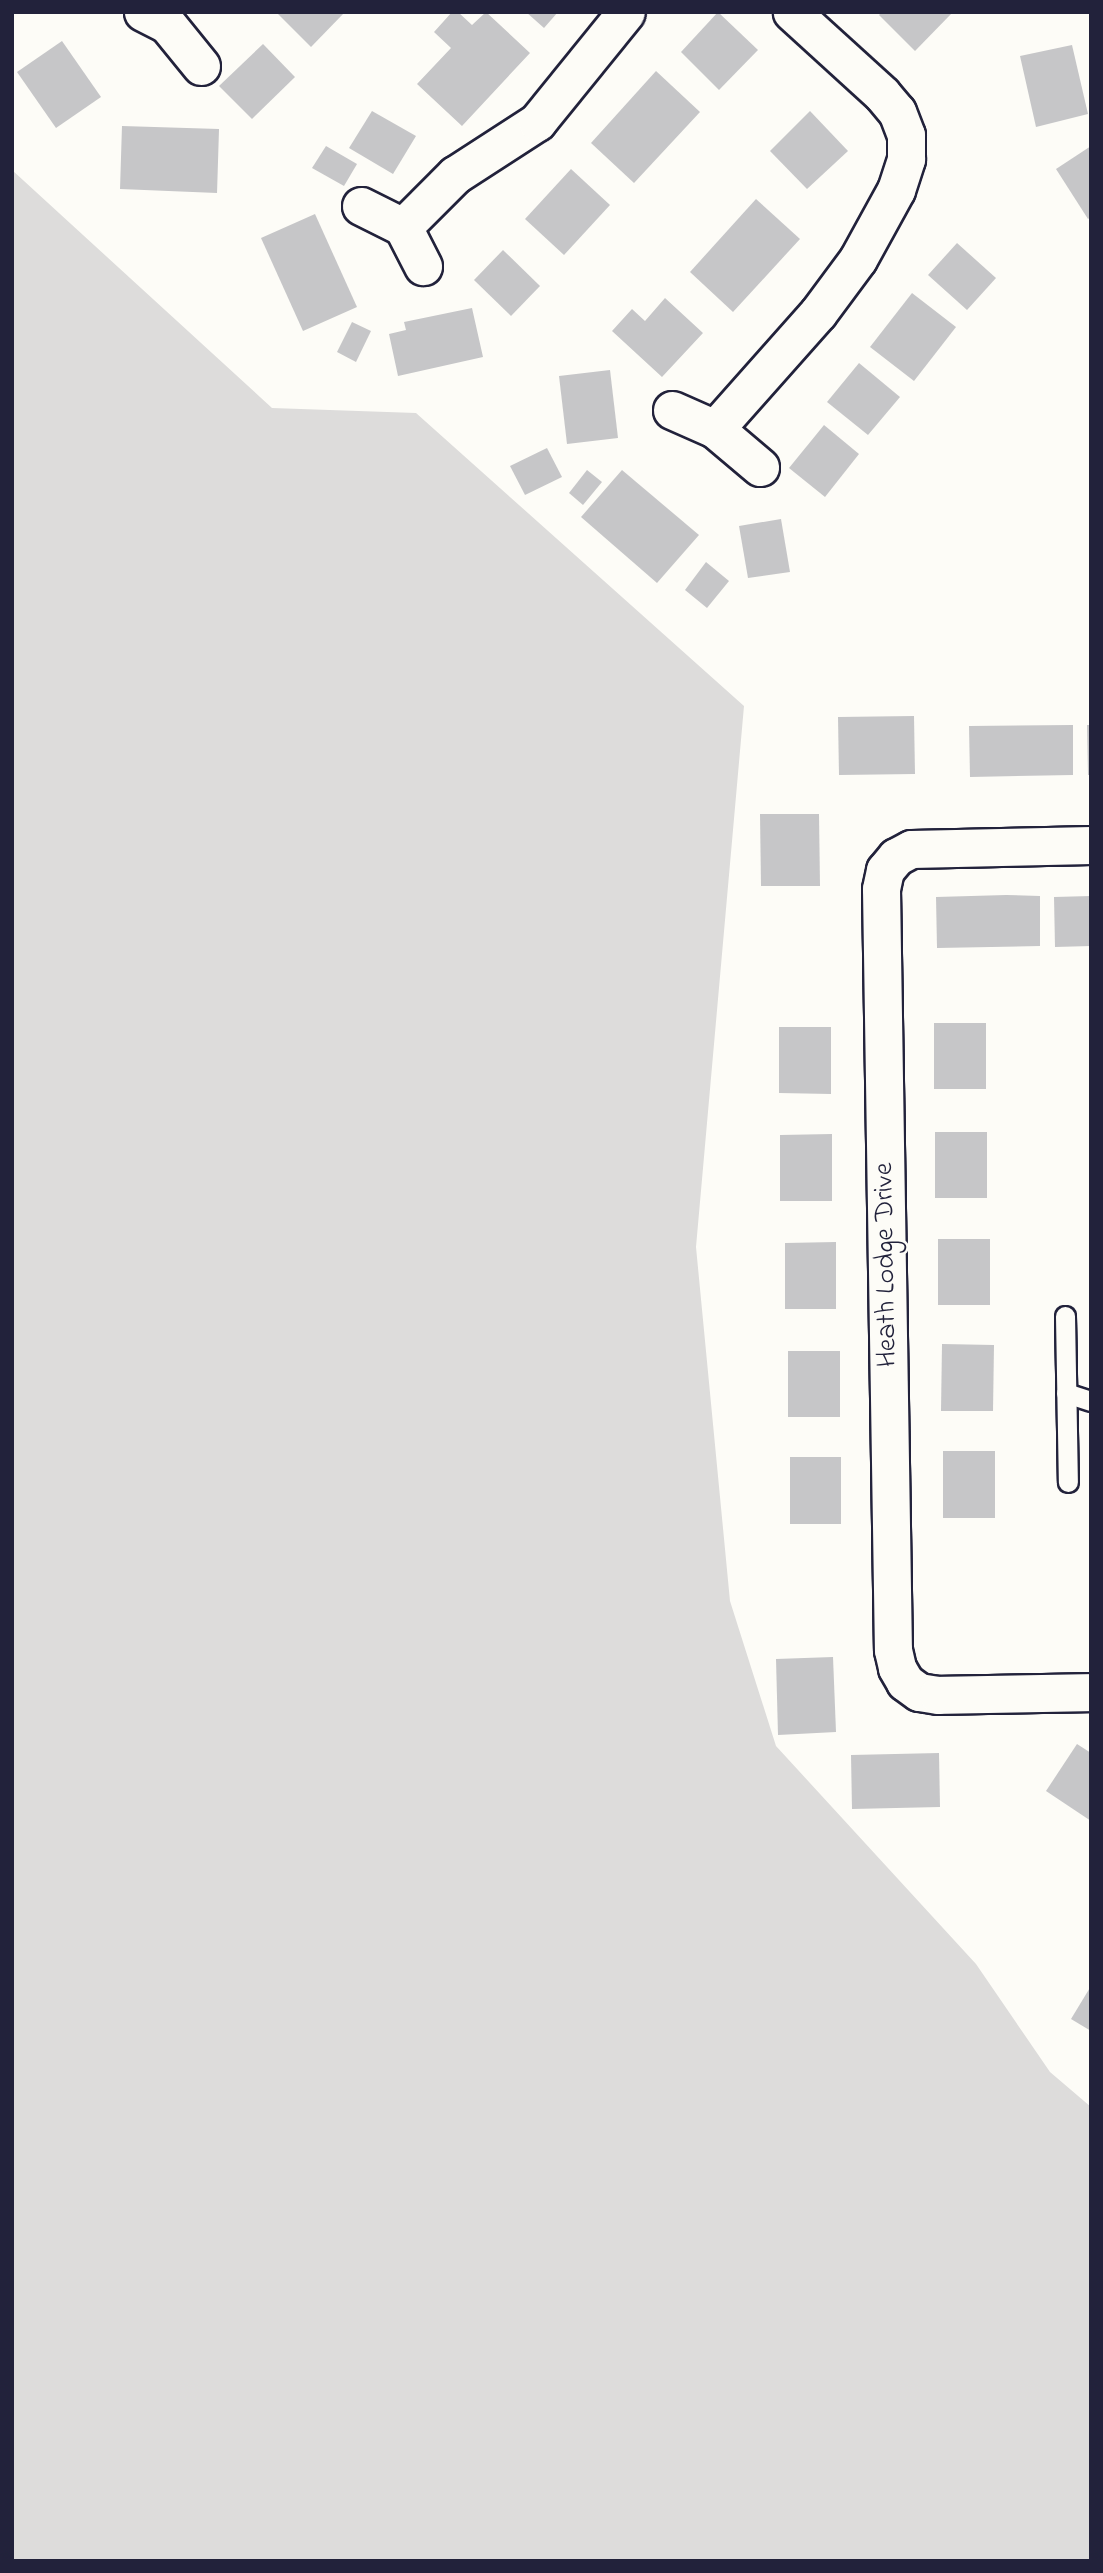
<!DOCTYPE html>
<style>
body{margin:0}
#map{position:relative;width:1103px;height:2573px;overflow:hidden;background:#fdfcf7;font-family:"Indie Flower",sans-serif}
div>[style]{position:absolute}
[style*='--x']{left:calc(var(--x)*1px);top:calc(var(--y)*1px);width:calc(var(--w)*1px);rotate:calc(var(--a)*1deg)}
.green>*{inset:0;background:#dddcdb}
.building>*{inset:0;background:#c6c6c8}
.roads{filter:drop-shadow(2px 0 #22223b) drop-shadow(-2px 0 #22223b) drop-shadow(0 2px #22223b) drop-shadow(0 -2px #22223b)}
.service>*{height:19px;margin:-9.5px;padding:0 9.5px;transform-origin:9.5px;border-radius:9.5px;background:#fdfcf7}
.minor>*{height:37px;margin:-18.5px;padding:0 18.5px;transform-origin:18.5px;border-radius:18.5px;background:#fdfcf7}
span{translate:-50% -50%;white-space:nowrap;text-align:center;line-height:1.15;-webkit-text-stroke:5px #fdfcf7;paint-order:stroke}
.street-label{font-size:28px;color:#22223b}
.frame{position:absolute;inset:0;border:14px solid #22223b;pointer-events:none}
</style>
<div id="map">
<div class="green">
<div style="clip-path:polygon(12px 170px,272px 408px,416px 413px,744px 706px,696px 1247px,730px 1601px,776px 1746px,976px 1964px,1050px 2072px,1091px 2107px,1091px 2561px,12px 2561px)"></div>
</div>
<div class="building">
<div style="clip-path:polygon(276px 12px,345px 12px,311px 47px)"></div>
<div style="clip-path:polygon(452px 12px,458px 12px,472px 25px,486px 12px,530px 53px,462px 126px,417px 84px,451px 48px,434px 32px)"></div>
<div style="clip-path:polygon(526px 12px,558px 12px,544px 28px)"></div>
<div style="clip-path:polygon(718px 12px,758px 50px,719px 90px,681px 52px)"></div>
<div style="clip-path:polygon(882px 12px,953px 12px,915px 51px,879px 15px)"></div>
<div style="clip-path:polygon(62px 41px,101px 97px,56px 128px,17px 72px)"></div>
<div style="clip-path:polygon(263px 44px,295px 77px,252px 119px,219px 86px)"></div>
<div style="clip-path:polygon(1072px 45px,1088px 114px,1036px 127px,1020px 56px)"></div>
<div style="clip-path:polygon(656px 71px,700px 112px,634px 183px,591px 143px)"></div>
<div style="clip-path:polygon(372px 111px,416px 136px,393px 174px,349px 148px)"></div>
<div style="clip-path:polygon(810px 111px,848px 151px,807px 189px,770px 151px)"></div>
<div style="clip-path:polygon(122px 126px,219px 129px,217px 193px,120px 189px)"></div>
<div style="clip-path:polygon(326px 146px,357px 164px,344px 186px,312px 168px)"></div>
<div style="clip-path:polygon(1091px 146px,1091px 217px,1088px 219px,1056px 169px)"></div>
<div style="clip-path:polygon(571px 169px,610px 205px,564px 255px,525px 219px)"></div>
<div style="clip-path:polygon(756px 199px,800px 239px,733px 312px,690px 272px)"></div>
<div style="clip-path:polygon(315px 214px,357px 307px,303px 331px,261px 238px)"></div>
<div style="clip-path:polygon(957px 243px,996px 278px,967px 310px,928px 275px)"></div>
<div style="clip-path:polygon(503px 250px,540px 286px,511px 316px,474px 280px)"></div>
<div style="clip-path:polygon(912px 293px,956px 327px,914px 381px,870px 347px)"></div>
<div style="clip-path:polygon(665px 298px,703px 333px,662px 377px,612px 331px,632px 309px,645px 321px)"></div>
<div style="clip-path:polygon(472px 308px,483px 357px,398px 376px,389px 334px,406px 330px,404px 322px)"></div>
<div style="clip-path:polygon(352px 322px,371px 331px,356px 362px,337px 352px)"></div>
<div style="clip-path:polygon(859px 363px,900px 397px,868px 435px,827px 402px)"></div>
<div style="clip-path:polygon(610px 370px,618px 438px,567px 444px,559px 376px)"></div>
<div style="clip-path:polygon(824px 425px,859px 454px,825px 497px,789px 468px)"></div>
<div style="clip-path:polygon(547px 448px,562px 477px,525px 495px,510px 466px)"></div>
<div style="clip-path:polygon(587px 470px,602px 482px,583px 505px,569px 493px)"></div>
<div style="clip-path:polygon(622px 470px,699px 535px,657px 583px,581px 517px)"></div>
<div style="clip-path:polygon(781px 519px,790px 572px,748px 578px,739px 526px)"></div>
<div style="clip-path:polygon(706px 562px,729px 581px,707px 608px,685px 590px)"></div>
<div style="clip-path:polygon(914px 716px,915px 774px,839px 775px,838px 717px)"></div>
<div style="clip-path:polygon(1073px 725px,1073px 775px,970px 777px,969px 726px)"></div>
<div style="clip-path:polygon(1087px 725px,1091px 725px,1091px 775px,1088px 775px)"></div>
<div style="clip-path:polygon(760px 814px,819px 814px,820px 886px,761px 886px)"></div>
<div style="clip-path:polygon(1006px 895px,1040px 896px,1040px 946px,937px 948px,936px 897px)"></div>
<div style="clip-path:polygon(1091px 896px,1091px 946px,1055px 947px,1054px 897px)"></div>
<div style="clip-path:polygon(934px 1023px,986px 1023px,986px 1089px,934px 1089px)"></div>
<div style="clip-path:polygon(779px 1027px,831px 1027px,831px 1094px,779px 1093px)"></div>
<div style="clip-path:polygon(935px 1132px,987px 1132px,987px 1198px,935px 1198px)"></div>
<div style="clip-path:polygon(832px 1134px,832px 1201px,780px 1201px,780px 1135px)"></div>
<div style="clip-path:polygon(938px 1239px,990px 1239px,990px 1305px,938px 1305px)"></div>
<div style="clip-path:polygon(836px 1242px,836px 1309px,785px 1309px,785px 1243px)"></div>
<div style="clip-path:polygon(942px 1344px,994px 1345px,993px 1411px,941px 1411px)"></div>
<div style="clip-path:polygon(788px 1351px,840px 1351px,840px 1417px,788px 1417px)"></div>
<div style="clip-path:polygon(943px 1451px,995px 1451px,995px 1518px,943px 1518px)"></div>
<div style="clip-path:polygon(790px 1457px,841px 1457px,841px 1524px,790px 1524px)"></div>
<div style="clip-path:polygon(833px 1657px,836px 1732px,778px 1735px,776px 1659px)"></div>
<div style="clip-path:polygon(1077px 1744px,1091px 1753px,1091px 1821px,1046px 1791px)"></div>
<div style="clip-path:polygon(939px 1753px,940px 1807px,852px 1809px,851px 1755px)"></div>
<div style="clip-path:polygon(1091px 1986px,1091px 2031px,1071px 2019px)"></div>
</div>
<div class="roads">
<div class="service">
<div style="--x:1065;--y:1316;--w:166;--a:89"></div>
<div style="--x:1066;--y:1393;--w:26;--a:18"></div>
</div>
<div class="minor">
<div style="--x:143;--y:12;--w:27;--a:27"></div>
<div style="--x:167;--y:24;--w:54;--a:51"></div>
<div style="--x:361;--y:206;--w:47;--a:26.6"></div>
<div style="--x:403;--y:227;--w:44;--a:62.9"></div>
<div style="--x:403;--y:227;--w:74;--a:-45"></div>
<div style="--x:455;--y:175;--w:98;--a:-32.9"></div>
<div style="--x:537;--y:122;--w:141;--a:-51"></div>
<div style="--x:672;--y:410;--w:47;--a:23.8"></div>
<div style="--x:715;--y:429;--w:59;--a:40.2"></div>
<div style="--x:715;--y:429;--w:155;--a:-48.4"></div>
<div style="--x:818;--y:313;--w:67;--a:-53.5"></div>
<div style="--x:858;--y:259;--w:79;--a:-61.2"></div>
<div style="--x:896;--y:190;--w:33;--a:-72"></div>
<div style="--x:906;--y:159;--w:24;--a:-90"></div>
<div style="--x:906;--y:135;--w:25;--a:-111"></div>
<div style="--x:897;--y:112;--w:23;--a:-130"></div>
<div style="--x:882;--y:94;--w:122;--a:-137.7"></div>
<div style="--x:1091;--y:845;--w:180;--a:178.7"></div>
<div style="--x:911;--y:849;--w:17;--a:152"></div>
<div style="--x:896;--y:857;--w:17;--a:130"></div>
<div style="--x:885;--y:870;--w:19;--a:102"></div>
<div style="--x:881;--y:889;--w:761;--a:89.1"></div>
<div style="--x:893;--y:1650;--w:18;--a:77"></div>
<div style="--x:897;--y:1668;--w:16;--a:60"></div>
<div style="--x:905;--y:1682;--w:17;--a:36"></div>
<div style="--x:919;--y:1692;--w:19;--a:9"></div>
<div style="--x:938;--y:1695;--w:153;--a:-1.1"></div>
</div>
</div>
<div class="street-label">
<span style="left:887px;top:1265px;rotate:-91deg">Heath Lodge Drive</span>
</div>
<div class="frame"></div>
</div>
